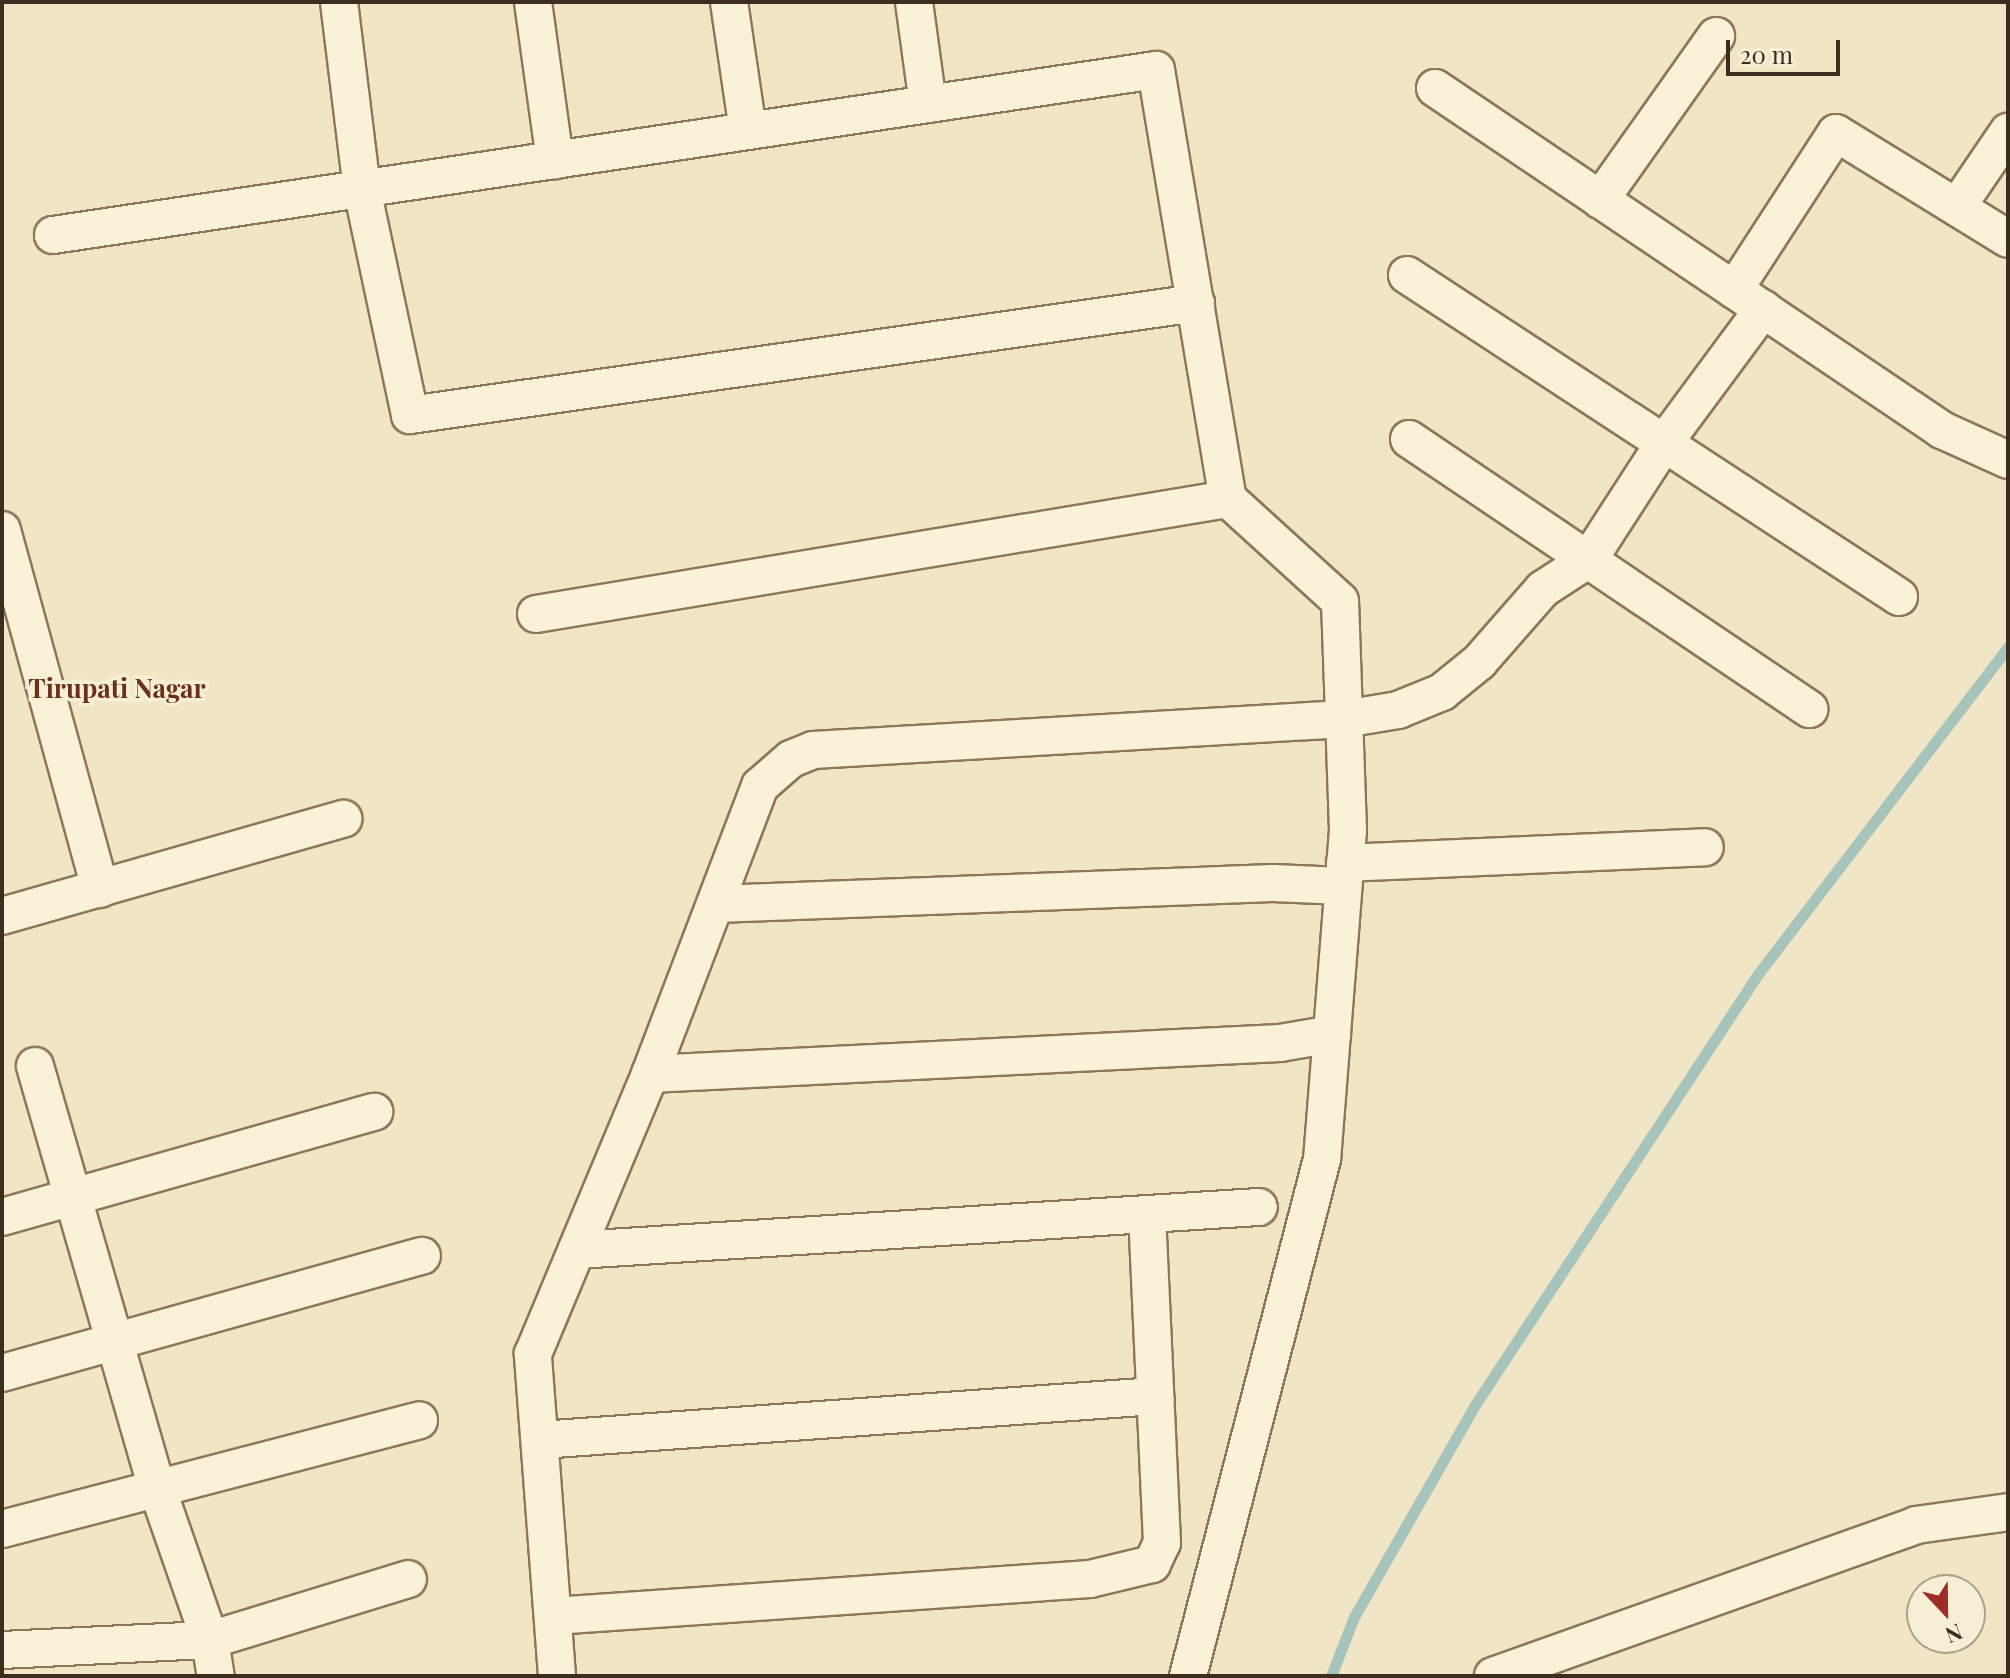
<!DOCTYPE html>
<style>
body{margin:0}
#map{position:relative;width:2010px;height:1678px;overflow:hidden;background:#f0e5c5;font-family:"Playfair Display",serif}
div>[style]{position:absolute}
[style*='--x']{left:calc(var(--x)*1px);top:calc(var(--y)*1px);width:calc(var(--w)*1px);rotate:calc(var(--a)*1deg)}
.stream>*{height:11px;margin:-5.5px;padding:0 5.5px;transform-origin:5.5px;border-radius:5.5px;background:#a6c3bc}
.roads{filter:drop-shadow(2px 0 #8c775a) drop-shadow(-2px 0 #8c775a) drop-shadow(0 2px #8c775a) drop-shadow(0 -2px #8c775a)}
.minor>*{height:36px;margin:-18px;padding:0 18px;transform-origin:18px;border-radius:18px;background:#faf2d8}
span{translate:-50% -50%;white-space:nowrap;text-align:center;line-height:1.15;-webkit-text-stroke:7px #f7efd5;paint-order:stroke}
.quarter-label{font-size:26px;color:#6a301c;font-weight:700}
.frame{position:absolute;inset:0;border:4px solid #3b2e1e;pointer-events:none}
.north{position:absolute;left:1906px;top:1574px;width:80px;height:80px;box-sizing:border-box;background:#f7efd5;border:2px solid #aca28c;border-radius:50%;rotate:158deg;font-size:22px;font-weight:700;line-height:32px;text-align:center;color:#3b2e1e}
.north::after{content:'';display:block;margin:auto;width:28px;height:36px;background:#9e2c27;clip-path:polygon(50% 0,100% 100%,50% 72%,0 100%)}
.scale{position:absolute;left:1726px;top:40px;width:114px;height:36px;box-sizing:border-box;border:4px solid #3b2e1e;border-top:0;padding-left:10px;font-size:24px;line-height:28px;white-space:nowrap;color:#3b2e1e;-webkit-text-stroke:6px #f7efd5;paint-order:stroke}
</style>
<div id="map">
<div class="stream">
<div style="--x:1331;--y:1676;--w:63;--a:-68.7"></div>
<div style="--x:1354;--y:1617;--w:244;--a:-60.3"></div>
<div style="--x:1475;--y:1405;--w:516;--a:-56.71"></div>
<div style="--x:1758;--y:974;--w:412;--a:-52.6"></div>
</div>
<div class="roads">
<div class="minor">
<div style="--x:339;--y:2;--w:188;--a:83"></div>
<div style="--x:362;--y:189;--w:231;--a:78"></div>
<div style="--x:410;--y:415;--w:794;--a:-8.11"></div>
<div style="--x:533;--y:2;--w:160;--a:82.1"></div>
<div style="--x:729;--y:2;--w:130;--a:81.6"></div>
<div style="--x:914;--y:2;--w:103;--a:82.2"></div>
<div style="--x:1435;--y:88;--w:612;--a:34"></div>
<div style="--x:1942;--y:430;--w:72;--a:24.4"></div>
<div style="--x:1600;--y:200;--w:201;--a:-54.7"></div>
<div style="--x:1957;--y:207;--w:91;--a:-55.8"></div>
<div style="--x:53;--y:235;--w:1115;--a:-8.51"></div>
<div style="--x:1156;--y:70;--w:435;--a:80.5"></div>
<div style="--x:1228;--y:499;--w:151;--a:42.3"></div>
<div style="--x:1340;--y:601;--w:229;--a:88"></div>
<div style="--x:1348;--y:830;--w:330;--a:94.5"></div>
<div style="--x:1322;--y:1159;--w:534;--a:104.53"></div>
<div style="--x:1407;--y:275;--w:588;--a:33.2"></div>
<div style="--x:1734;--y:290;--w:187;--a:-57"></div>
<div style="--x:1836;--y:133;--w:202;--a:31.6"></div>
<div style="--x:1409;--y:439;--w:483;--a:34"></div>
<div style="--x:2;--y:530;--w:372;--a:74.7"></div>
<div style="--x:536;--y:614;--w:701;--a:-9.44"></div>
<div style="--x:1345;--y:863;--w:360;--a:-2.5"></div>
<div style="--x:716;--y:904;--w:557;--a:-2.16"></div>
<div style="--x:1273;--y:883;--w:70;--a:2.5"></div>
<div style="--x:2;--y:916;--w:355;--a:-15.9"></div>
<div style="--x:35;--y:1066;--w:439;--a:73.9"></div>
<div style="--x:157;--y:1488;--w:161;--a:70.8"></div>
<div style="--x:210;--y:1640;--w:36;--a:81"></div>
<div style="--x:650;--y:1074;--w:631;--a:-2.82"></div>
<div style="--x:1280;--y:1043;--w:53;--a:-9.8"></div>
<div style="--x:2;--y:1217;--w:387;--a:-15.8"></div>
<div style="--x:577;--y:1250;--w:683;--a:-3.61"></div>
<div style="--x:2;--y:1373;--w:436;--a:-15.6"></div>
<div style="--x:540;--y:1440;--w:617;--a:-4.09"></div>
<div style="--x:2;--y:1529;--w:431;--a:-14.6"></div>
<div style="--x:553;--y:1616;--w:538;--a:-3.94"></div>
<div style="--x:1090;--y:1579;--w:64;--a:-13.6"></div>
<div style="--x:1152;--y:1564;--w:23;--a:-65"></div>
<div style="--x:1162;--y:1543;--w:329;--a:-92.6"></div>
<div style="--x:2;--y:1650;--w:208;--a:-2.8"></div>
<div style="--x:210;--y:1640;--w:207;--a:-17.1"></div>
<div style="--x:557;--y:1676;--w:323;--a:-94.3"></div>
<div style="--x:533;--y:1354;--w:303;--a:-67.3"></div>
<div style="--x:650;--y:1074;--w:308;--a:-69.1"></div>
<div style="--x:760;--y:786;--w:41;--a:-41.1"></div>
<div style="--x:791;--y:759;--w:24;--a:-22"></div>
<div style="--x:813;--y:750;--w:532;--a:-3.34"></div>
<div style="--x:1344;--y:719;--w:55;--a:-9.5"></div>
<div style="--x:1398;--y:710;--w:48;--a:-22.2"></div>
<div style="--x:1442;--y:692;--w:48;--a:-39"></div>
<div style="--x:1479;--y:662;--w:97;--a:-48.8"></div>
<div style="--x:1543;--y:589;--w:55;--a:-33.1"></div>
<div style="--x:1589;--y:559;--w:138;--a:-57.1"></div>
<div style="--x:1664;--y:443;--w:167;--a:-53.5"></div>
<div style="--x:1493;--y:1676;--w:449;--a:-19.6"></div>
<div style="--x:1916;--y:1525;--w:93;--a:-8"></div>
</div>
</div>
<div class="quarter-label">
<span style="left:117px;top:688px">Tirupati Nagar</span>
</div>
<div class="frame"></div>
<div class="north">N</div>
<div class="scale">20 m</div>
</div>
